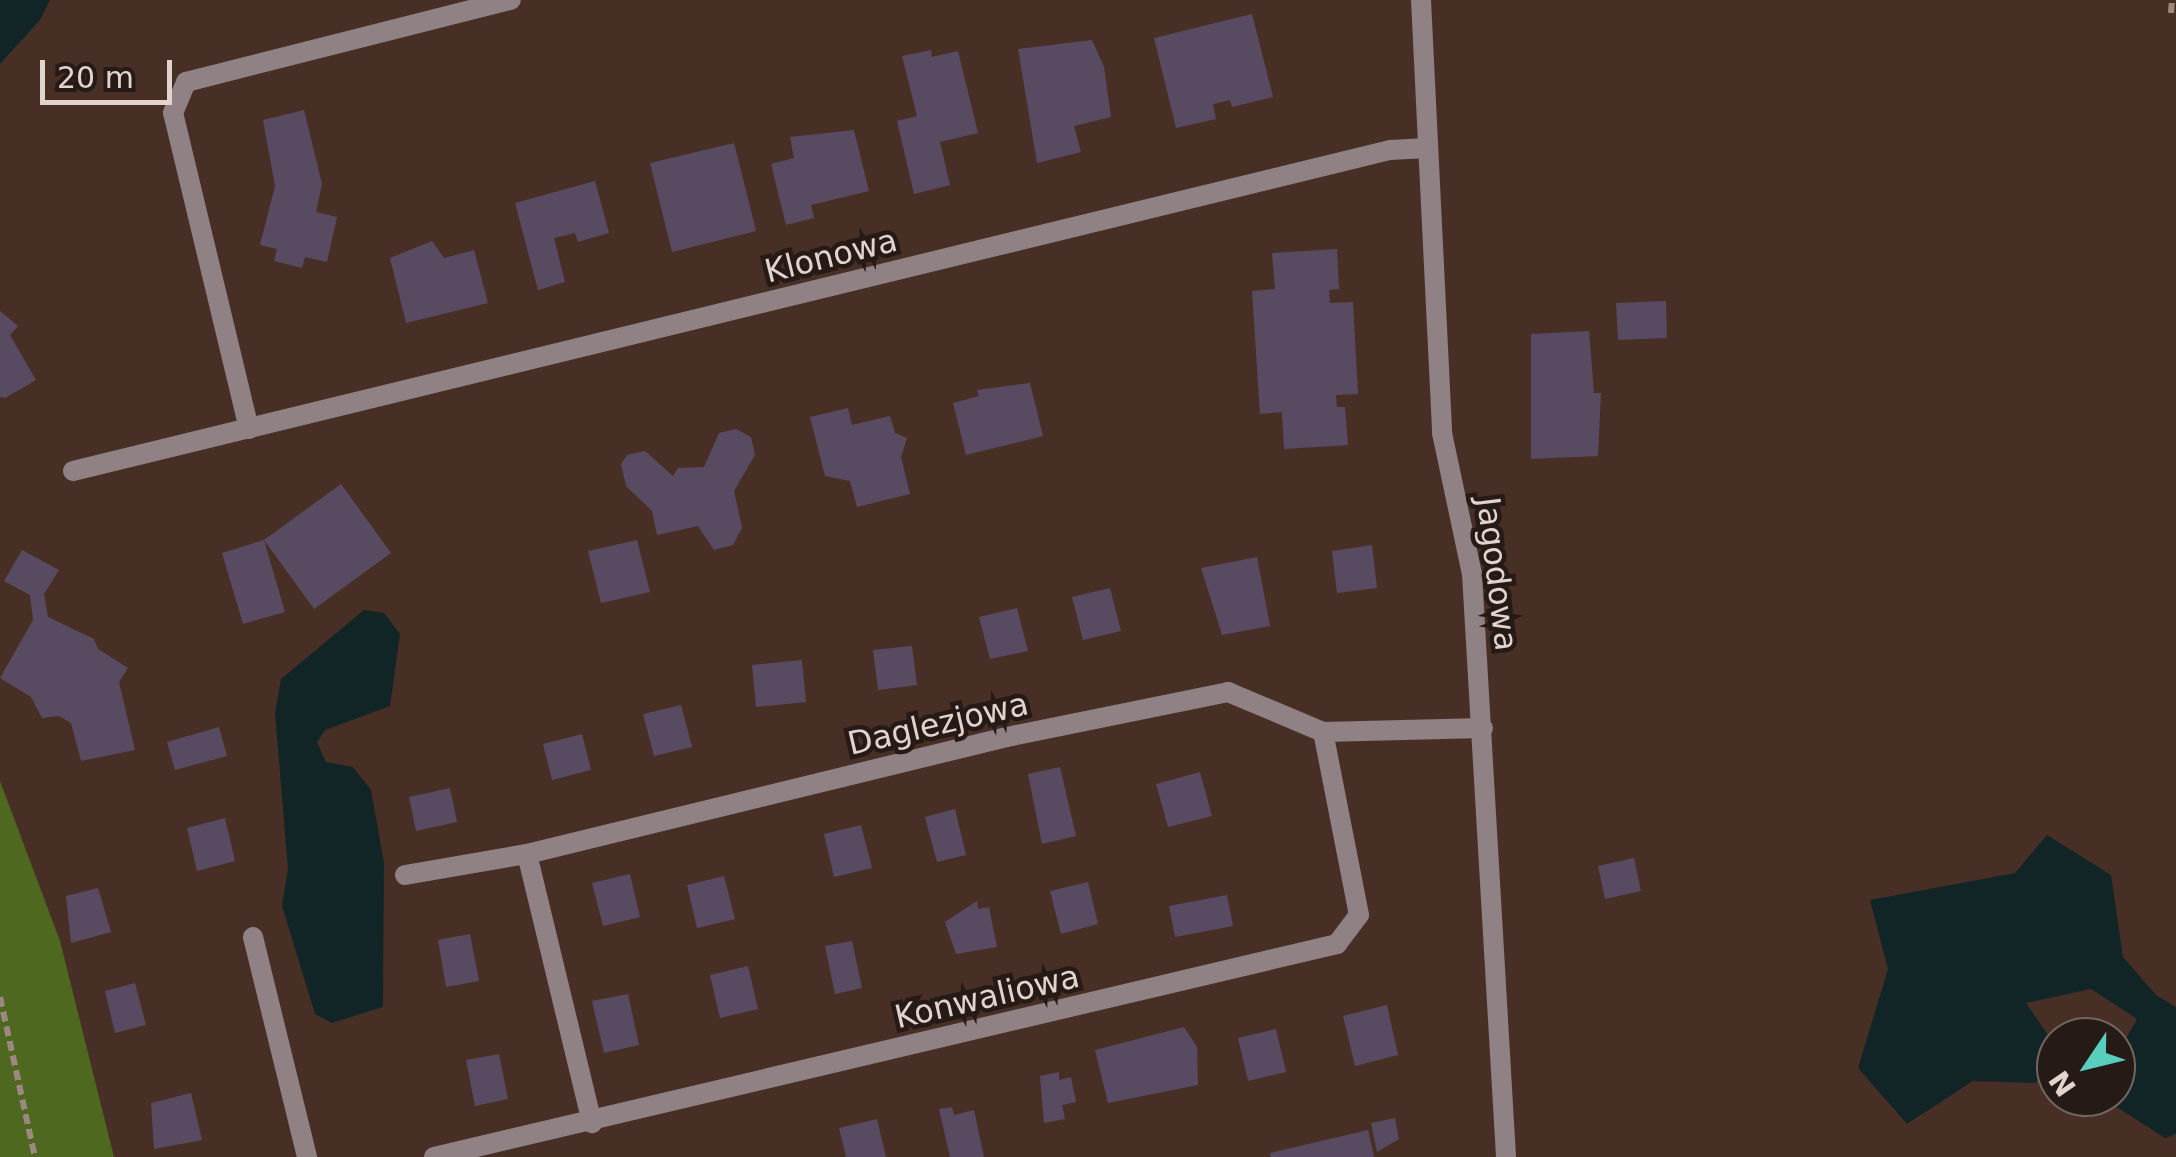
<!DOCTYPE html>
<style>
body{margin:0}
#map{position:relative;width:2176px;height:1157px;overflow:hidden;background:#482f26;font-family:"DejaVu Sans",sans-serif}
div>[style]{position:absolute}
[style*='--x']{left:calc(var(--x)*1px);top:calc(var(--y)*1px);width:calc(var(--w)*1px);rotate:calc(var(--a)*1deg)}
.green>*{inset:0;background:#4f6820}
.water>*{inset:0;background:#122526}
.building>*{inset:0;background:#584a60}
.path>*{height:6px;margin-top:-3px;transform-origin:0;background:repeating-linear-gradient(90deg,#9d8881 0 10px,transparent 0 15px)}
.minor>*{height:20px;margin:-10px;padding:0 10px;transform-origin:10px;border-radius:10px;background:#908184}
span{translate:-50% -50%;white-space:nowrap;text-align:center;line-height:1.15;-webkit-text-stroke:9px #261a16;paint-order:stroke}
.street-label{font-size:32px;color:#e3d3cd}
.north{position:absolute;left:2036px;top:1017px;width:100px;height:100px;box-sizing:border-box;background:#261a16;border:2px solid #72645f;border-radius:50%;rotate:235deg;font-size:28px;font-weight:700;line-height:40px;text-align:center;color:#e3d3cd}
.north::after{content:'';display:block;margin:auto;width:35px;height:45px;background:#59cebf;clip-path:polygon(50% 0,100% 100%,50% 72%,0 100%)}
.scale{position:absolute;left:40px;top:60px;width:132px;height:45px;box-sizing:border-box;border:5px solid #e3d3cd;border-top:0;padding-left:12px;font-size:30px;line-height:35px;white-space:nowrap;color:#e3d3cd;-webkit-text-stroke:8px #261a16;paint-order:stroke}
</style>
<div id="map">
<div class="green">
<div style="clip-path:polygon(0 781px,60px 941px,114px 1157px,0 1157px)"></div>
</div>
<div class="water">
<div style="clip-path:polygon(0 0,50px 0,40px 20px,0 64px)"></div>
<div style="clip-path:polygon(364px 610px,384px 613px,400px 634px,390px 706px,325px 730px,317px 742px,326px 762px,353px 767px,371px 790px,384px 863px,383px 1007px,332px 1023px,315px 1014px,282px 906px,288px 869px,275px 713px,281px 679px)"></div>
<div style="clip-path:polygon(2047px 835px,2111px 875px,2123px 957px,2156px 995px,2176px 1007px,2176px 1134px,2165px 1138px,2101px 1097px,2116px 1097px,2116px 1056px,2137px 1019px,2091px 989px,2026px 1003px,2048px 1035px,2036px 1083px,1973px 1081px,1907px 1124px,1858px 1068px,1888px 969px,1870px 900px,2015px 873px)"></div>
</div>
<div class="building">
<div style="clip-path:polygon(1252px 14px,1273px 97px,1232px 107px,1230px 100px,1213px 104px,1216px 119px,1176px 128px,1154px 38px)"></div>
<div style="clip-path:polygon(1092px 40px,1104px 67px,1111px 117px,1074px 126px,1081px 152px,1037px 163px,1018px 49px)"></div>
<div style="clip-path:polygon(931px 50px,932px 57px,958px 51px,978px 133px,940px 142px,950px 185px,914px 194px,897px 121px,917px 116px,902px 56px)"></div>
<div style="clip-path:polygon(304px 110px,322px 184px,316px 212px,337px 217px,327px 262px,305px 257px,302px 268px,274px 261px,277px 249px,260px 245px,275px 186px,263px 120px)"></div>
<div style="clip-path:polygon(854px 130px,869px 191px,811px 205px,814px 218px,786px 225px,771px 164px,794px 158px,790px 137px)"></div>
<div style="clip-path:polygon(734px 143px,756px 231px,672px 252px,650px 163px)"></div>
<div style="clip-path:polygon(595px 181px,609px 233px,578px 242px,575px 233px,554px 238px,565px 282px,538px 290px,515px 203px)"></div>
<div style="clip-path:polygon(432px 241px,444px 258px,474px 250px,488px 303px,406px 323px,390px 258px)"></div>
<div style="clip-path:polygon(1337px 249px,1339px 289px,1329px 290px,1330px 303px,1353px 302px,1358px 394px,1336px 395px,1337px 407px,1345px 407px,1348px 445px,1284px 449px,1282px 412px,1260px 414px,1252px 291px,1275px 289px,1272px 253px)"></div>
<div style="clip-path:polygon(1666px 301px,1667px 338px,1618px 340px,1616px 303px)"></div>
<div style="clip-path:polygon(0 311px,18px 326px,10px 335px,36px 380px,5px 398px,0 397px)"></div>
<div style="clip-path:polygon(1589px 331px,1594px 393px,1601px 393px,1598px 456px,1531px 459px,1531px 334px)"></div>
<div style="clip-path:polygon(1030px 383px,1043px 436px,966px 455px,953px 403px,979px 396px,977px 390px)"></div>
<div style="clip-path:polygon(848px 408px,852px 425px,890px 416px,895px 433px,907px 438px,901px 457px,910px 494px,857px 507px,850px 481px,825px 476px,810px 417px)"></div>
<div style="clip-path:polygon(736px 429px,751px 437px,755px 455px,734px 491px,742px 528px,733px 545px,714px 550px,698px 526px,657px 535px,652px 511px,626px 486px,621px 464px,627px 455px,645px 451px,673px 476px,678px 468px,704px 467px,719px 433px)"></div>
<div style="clip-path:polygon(341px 484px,391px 553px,314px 609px,264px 540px)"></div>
<div style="clip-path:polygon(264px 540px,285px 612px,243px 624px,222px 553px)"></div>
<div style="clip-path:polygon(637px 540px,650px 592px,601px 603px,588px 551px)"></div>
<div style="clip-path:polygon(1372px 545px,1377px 588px,1337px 593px,1332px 551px)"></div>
<div style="clip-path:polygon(22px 550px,59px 570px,44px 594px,48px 617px,94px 639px,98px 649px,128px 668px,119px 682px,135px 750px,81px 761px,71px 723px,59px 716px,42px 718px,31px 697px,0 678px,33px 620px,30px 595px,4px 581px)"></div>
<div style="clip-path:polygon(1257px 557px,1270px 626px,1222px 635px,1201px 568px)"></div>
<div style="clip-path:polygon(1110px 588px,1121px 631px,1083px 640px,1072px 597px)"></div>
<div style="clip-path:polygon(1017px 608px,1028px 651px,990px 659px,979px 617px)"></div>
<div style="clip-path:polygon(912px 646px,917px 685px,878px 690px,873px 650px)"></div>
<div style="clip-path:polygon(802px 660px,806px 702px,756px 707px,752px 665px)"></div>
<div style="clip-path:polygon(681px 705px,692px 747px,654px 756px,643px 714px)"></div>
<div style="clip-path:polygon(219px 727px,227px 756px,175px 770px,167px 742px)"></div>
<div style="clip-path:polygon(582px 734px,591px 770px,552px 780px,543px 744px)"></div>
<div style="clip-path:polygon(1060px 767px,1076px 836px,1042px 844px,1028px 774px)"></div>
<div style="clip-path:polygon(1200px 772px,1212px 816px,1168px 827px,1156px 784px)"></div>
<div style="clip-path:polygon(450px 788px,457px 822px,416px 831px,409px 797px)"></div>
<div style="clip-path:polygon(955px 809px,966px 855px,937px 862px,925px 817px)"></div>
<div style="clip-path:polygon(225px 818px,235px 861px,197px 871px,187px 828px)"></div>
<div style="clip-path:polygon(861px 825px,872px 868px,834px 877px,824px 834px)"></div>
<div style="clip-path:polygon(1634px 858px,1641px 891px,1605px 899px,1598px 866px)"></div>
<div style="clip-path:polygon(630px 874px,640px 917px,603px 926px,592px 883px)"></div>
<div style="clip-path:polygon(724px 876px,735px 919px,697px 928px,687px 885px)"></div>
<div style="clip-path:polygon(1088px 882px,1098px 924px,1061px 934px,1050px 891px)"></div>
<div style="clip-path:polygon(98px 888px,111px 932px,71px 943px,66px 896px)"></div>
<div style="clip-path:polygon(1227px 895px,1233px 926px,1175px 937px,1169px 906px)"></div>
<div style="clip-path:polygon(977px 901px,978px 909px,989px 907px,997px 947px,956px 954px,945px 922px)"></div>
<div style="clip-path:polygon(470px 934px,479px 981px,446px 987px,438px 940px)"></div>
<div style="clip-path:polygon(852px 941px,862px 988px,835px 994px,825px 946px)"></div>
<div style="clip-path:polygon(748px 966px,758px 1009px,720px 1018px,710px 975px)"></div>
<div style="clip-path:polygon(135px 983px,146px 1025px,115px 1033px,105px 991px)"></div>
<div style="clip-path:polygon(628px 994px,639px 1045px,604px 1053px,592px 1001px)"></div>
<div style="clip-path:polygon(1387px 1005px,1398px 1055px,1355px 1066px,1343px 1016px)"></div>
<div style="clip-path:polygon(1184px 1027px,1197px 1047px,1198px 1085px,1108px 1103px,1095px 1050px)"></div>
<div style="clip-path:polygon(1276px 1029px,1286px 1072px,1248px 1081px,1238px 1038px)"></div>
<div style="clip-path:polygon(499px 1054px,508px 1099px,475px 1106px,466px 1060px)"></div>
<div style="clip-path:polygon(1059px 1072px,1059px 1080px,1071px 1077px,1076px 1102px,1062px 1105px,1065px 1119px,1044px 1123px,1040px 1076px)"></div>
<div style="clip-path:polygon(191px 1093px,202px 1140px,154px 1149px,151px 1103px)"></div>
<div style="clip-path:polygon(952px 1107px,954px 1115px,974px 1110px,984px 1157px,950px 1157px,939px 1109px)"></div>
<div style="clip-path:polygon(1395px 1118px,1399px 1139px,1377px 1152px,1371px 1123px)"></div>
<div style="clip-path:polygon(877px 1119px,886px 1157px,846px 1157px,839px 1128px)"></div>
<div style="clip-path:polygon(1368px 1130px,1374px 1157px,1271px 1157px,1270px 1153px)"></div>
</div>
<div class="path">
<div style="--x:2171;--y:13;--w:13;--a:-86"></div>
<div style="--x:0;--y:997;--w:164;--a:77.7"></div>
</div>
<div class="minor">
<div style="--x:1421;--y:0;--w:434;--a:87.2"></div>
<div style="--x:1442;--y:433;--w:144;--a:78"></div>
<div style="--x:1472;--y:574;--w:584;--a:86.66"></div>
<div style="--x:249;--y:429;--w:325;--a:-103.5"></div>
<div style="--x:173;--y:113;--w:34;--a:-67"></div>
<div style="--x:186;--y:82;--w:335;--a:-14.2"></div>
<div style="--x:73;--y:471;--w:1356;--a:-13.7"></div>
<div style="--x:1390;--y:150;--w:38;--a:-3"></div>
<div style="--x:527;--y:854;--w:277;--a:76.4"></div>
<div style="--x:405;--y:875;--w:124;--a:-9.8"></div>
<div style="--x:527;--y:854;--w:494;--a:-13.7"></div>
<div style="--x:1007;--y:737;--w:226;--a:-11.5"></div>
<div style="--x:1228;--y:692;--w:103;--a:22.8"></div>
<div style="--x:1323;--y:732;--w:160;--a:-1.4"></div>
<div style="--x:253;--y:937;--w:227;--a:76.2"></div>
<div style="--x:434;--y:1157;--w:928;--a:-13.27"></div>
<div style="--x:1337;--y:944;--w:36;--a:-53"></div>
<div style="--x:1359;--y:915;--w:187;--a:-101.1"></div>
</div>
<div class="street-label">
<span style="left:831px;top:256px;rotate:-14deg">Klonowa</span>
<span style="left:1497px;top:574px;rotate:83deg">Jagodowa</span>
<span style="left:938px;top:724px;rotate:-13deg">Daglezjowa</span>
<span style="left:987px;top:997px;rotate:-13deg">Konwaliowa</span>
</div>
<div class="north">N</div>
<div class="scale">20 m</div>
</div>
